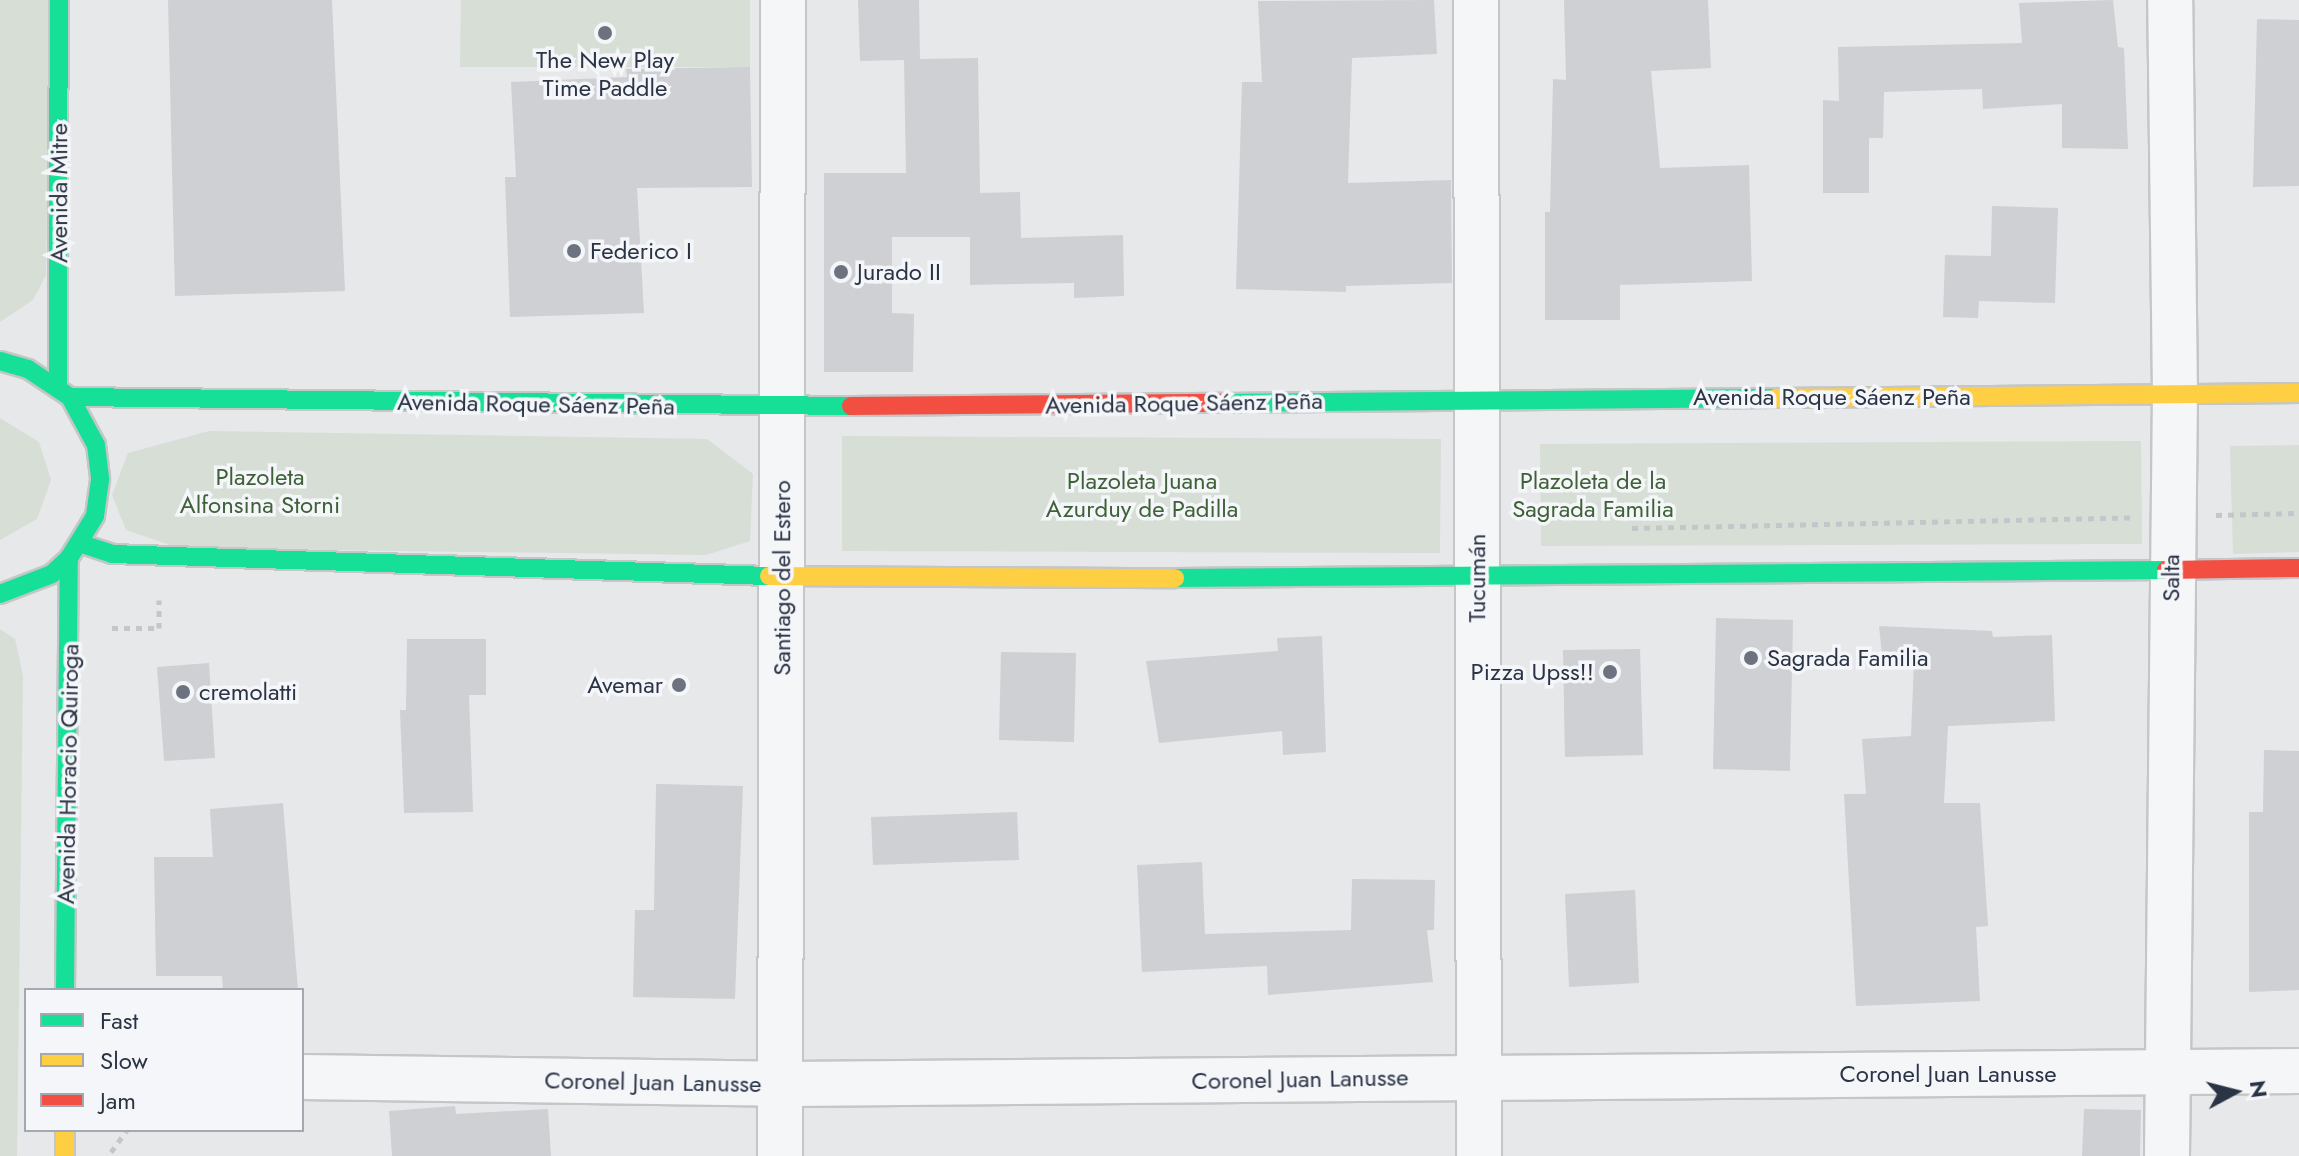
<!DOCTYPE html>
<meta charset="utf-8">
<style>
body{margin:0}
#map{position:relative;width:2299px;height:1156px;overflow:hidden;background:#e6e8ea;font-family:Jost,sans-serif}
div>[style]{position:absolute}
[style*='--x']{left:calc(var(--x)*1px);top:calc(var(--y)*1px);width:calc(var(--w)*1px);rotate:calc(var(--a)*1deg)}
.green>*{inset:0;background:#d6ded6}
.building>*{inset:0;background:#ced0d3}
.path>*{height:5px;margin-top:-2.5px;transform-origin:0;background:repeating-linear-gradient(90deg,#c5c6ca 0 6px,transparent 0 12px)}
.roads{filter:drop-shadow(2px 0 #c4c6c8) drop-shadow(-2px 0 #c4c6c8) drop-shadow(0 2px #c4c6c8) drop-shadow(0 -2px #c4c6c8)}
.street>*{height:44px;margin:-22px;padding:0 22px;transform-origin:22px;border-radius:22px;background:#f5f6f7}
.fast>*{height:18px;margin:-9px;padding:0 9px;transform-origin:9px;border-radius:9px;background:#16e098}
.slow>*{height:18px;margin:-9px;padding:0 9px;transform-origin:9px;border-radius:9px;background:#ffcf43}
.jam>*{height:18px;margin:-9px;padding:0 9px;transform-origin:9px;border-radius:9px;background:#f24e42}
.dots>*{width:22px;height:22px;translate:-50% -50%;box-sizing:border-box;border:4px solid #f4f6f9;border-radius:50%}
span{translate:-50% -50%;white-space:nowrap;text-align:center;line-height:1.15;-webkit-text-stroke:7px #f4f6f9;paint-order:stroke}
.poi-label{font-size:24px;color:#2b3445}
.left{translate:0 -50%;text-align:left}
.right{translate:-100% -50%;text-align:right}
.street-label{font-size:24px;color:#2b3445}
.park-label{font-size:24px;color:#3f6138}
.legend{position:absolute;left:24px;top:988px;width:280px;height:144px;box-sizing:border-box;background:#f4f6f9;border:2px solid #a4a8b1;margin:0;padding:10px 14px;list-style:none;font-size:24px;color:#2b3445}
.legend li{display:flex;align-items:center;gap:16px;height:40px}
.legend b{width:40px;border:2px solid #a4a8b1}
.north{position:absolute;left:2195px;top:1052px;width:80px;height:80px;-webkit-text-stroke:6px #f4f6f9;paint-order:stroke;rotate:83deg;font-size:22px;font-weight:700;line-height:32px;text-align:center;color:#2b3445}
.north::after{content:'';display:block;margin:auto;width:28px;height:36px;background:#2b3445;clip-path:polygon(50% 0,100% 100%,50% 72%,0 100%)}
</style>
<div id="map">
<div class="green">
<div style="clip-path:polygon(0 0,50px 0,46px 275px,33px 300px,0 322px)"></div>
<div style="clip-path:polygon(461px 0,750px 0,750px 67px,460px 67px)"></div>
<div style="clip-path:polygon(0 418px,39px 442px,51px 480px,37px 519px,0 540px)"></div>
<div style="clip-path:polygon(209px 431px,707px 439px,753px 474px,750px 541px,706px 555px,179px 548px,126px 530px,112px 495px,128px 453px)"></div>
<div style="clip-path:polygon(842px 436px,1441px 439px,1440px 553px,842px 551px)"></div>
<div style="clip-path:polygon(2141px 441px,2142px 544px,1541px 546px,1540px 444px)"></div>
<div style="clip-path:polygon(2299px 445px,2299px 552px,2233px 554px,2230px 446px)"></div>
<div style="clip-path:polygon(0 629px,15px 639px,23px 676px,17px 1156px,0 1156px)"></div>
</div>
<div class="building">
<div style="clip-path:polygon(168px 0,332px 0,345px 291px,175px 296px)"></div>
<div style="clip-path:polygon(858px 0,919px 0,920px 59px,978px 58px,980px 193px,1020px 192px,1021px 238px,1123px 235px,1124px 296px,1074px 298px,1074px 283px,970px 285px,970px 237px,892px 237px,892px 313px,914px 314px,913px 372px,824px 372px,824px 173px,906px 173px,904px 60px,860px 61px)"></div>
<div style="clip-path:polygon(1434px 0,1437px 54px,1352px 58px,1348px 183px,1451px 180px,1452px 283px,1346px 286px,1346px 292px,1236px 289px,1242px 82px,1262px 82px,1258px 1px)"></div>
<div style="clip-path:polygon(1564px 0,1708px 0,1711px 68px,1651px 71px,1660px 168px,1749px 165px,1752px 281px,1620px 285px,1620px 320px,1545px 320px,1545px 212px,1550px 212px,1553px 79px,1566px 80px)"></div>
<div style="clip-path:polygon(2113px 0,2118px 47px,2124px 48px,2128px 149px,2062px 148px,2062px 104px,1983px 109px,1982px 89px,1884px 92px,1883px 138px,1869px 138px,1869px 193px,1823px 193px,1823px 100px,1839px 101px,1838px 47px,2022px 43px,2019px 3px)"></div>
<div style="clip-path:polygon(2257px 19px,2299px 20px,2299px 186px,2253px 187px)"></div>
<div style="clip-path:polygon(750px 67px,752px 187px,637px 188px,644px 313px,510px 317px,505px 177px,516px 177px,511px 82px,627px 77px,626px 69px)"></div>
<div style="clip-path:polygon(1992px 206px,2058px 208px,2055px 303px,1979px 301px,1978px 318px,1943px 317px,1945px 255px,1991px 256px)"></div>
<div style="clip-path:polygon(1716px 618px,1793px 620px,1790px 771px,1713px 769px)"></div>
<div style="clip-path:polygon(1879px 626px,1992px 631px,1993px 637px,2052px 635px,2055px 721px,1948px 726px,1944px 803px,1980px 803px,1988px 926px,1976px 927px,1980px 1001px,1856px 1006px,1844px 794px,1866px 794px,1862px 739px,1911px 736px,1914px 660px,1883px 664px)"></div>
<div style="clip-path:polygon(1322px 636px,1326px 752px,1283px 755px,1282px 731px,1159px 743px,1146px 661px,1278px 651px,1277px 638px)"></div>
<div style="clip-path:polygon(407px 639px,486px 639px,486px 695px,469px 695px,473px 812px,404px 813px,400px 710px,406px 710px)"></div>
<div style="clip-path:polygon(1640px 649px,1643px 755px,1565px 757px,1563px 650px)"></div>
<div style="clip-path:polygon(1001px 652px,1076px 653px,1074px 742px,999px 740px)"></div>
<div style="clip-path:polygon(209px 663px,215px 758px,164px 761px,157px 667px)"></div>
<div style="clip-path:polygon(2264px 750px,2299px 751px,2299px 990px,2249px 992px,2249px 812px,2263px 812px)"></div>
<div style="clip-path:polygon(656px 784px,743px 786px,735px 999px,633px 997px,635px 910px,654px 910px)"></div>
<div style="clip-path:polygon(283px 803px,298px 990px,223px 990px,222px 976px,156px 976px,154px 857px,213px 857px,210px 809px)"></div>
<div style="clip-path:polygon(1017px 812px,1019px 860px,873px 865px,871px 817px)"></div>
<div style="clip-path:polygon(1202px 862px,1205px 934px,1351px 930px,1352px 879px,1435px 880px,1434px 930px,1427px 930px,1433px 982px,1268px 995px,1267px 966px,1142px 972px,1137px 865px)"></div>
<div style="clip-path:polygon(1635px 890px,1639px 983px,1569px 987px,1565px 894px)"></div>
<div style="clip-path:polygon(455px 1106px,456px 1114px,548px 1109px,551px 1156px,392px 1156px,389px 1111px)"></div>
<div style="clip-path:polygon(2084px 1109px,2141px 1110px,2140px 1156px,2082px 1156px)"></div>
</div>
<div class="path">
<div style="--x:2216;--y:515;--w:83;--a:-1.4"></div>
<div style="--x:1632;--y:528;--w:498;--a:-1.2"></div>
<div style="--x:112;--y:628;--w:47;--a:0"></div>
<div style="--x:159;--y:628;--w:28;--a:-90"></div>
<div style="--x:111;--y:1152;--w:27;--a:-54"></div>
</div>
<div class="roads">
<div class="street">
<div style="--x:1476;--y:0;--w:1156;--a:89.85"></div>
<div style="--x:302;--y:1077;--w:477;--a:0.8"></div>
<div style="--x:779;--y:1084;--w:1520;--a:-0.49"></div>
<div style="--x:780;--y:1156;--w:1156;--a:-89.85"></div>
<div style="--x:2167;--y:1156;--w:762;--a:-89.4"></div>
<div style="--x:2175;--y:394;--w:394;--a:-90.7"></div>
</div>
<div class="fast">
<div style="--x:0;--y:361;--w:29;--a:16"></div>
<div style="--x:28;--y:369;--w:50;--a:33.7"></div>
<div style="--x:70;--y:397;--w:55;--a:61.6"></div>
<div style="--x:96;--y:445;--w:35;--a:83"></div>
<div style="--x:100;--y:480;--w:36;--a:98"></div>
<div style="--x:95;--y:516;--w:49;--a:121.8"></div>
<div style="--x:69;--y:558;--w:23;--a:137"></div>
<div style="--x:52;--y:574;--w:56;--a:159"></div>
<div style="--x:58;--y:387;--w:387;--a:-89.9"></div>
<div style="--x:70;--y:397;--w:781;--a:0.66"></div>
<div style="--x:1222;--y:403;--w:553;--a:-0.52"></div>
<div style="--x:79;--y:543;--w:35;--a:18"></div>
<div style="--x:112;--y:554;--w:657;--a:1.92"></div>
<div style="--x:1175;--y:578;--w:991;--a:-0.46"></div>
<div style="--x:65;--y:990;--w:432;--a:-89.5"></div>
</div>
<div class="slow">
<div style="--x:1775;--y:398;--w:524;--a:-0.55"></div>
<div style="--x:769;--y:576;--w:406;--a:0.3"></div>
<div style="--x:65;--y:1130;--w:26;--a:90"></div>
</div>
<div class="jam">
<div style="--x:851;--y:406;--w:371;--a:-0.5"></div>
<div style="--x:2166;--y:570;--w:133;--a:-0.9"></div>
</div>
</div>
<div class="dots">
<div style="left:605px;top:33px;background:#6c737f"></div>
<div style="left:574px;top:251px;background:#6c737f"></div>
<div style="left:841px;top:272px;background:#6c737f"></div>
<div style="left:1751px;top:658px;background:#6c737f"></div>
<div style="left:1610px;top:672px;background:#6c737f"></div>
<div style="left:679px;top:685px;background:#6c737f"></div>
<div style="left:183px;top:692px;background:#6c737f"></div>
</div>
<div class="poi-label">
<span style="left:605px;top:74px">The New Play<br>Time Paddle</span>
<span class="left" style="left:590px;top:251px">Federico I</span>
<span class="left" style="left:857px;top:272px">Jurado II</span>
<span class="left" style="left:1767px;top:658px">Sagrada Familia</span>
<span class="right" style="left:1594px;top:672px">Pizza Upss!!</span>
<span class="right" style="left:663px;top:685px">Avemar</span>
<span class="left" style="left:199px;top:692px">cremolatti</span>
</div>
<div class="street-label">
<span style="left:59px;top:193px;rotate:-90deg">Avenida Mitre</span>
<span style="left:1832px;top:397px">Avenida Roque Sáenz Peña</span>
<span style="left:1184px;top:403px;rotate:-1deg">Avenida Roque Sáenz Peña</span>
<span style="left:536px;top:404px;rotate:1deg">Avenida Roque Sáenz Peña</span>
<span style="left:782px;top:578px;rotate:-90deg">Santiago del Estero</span>
<span style="left:1477px;top:578px;rotate:-90deg">Tucumán</span>
<span style="left:2171px;top:578px;rotate:-90deg">Salta</span>
<span style="left:68px;top:774px;rotate:-89deg">Avenida Horacio Quiroga</span>
<span style="left:1948px;top:1074px">Coronel Juan Lanusse</span>
<span style="left:1300px;top:1079px;rotate:-1deg">Coronel Juan Lanusse</span>
<span style="left:653px;top:1082px;rotate:1deg">Coronel Juan Lanusse</span>
</div>
<div class="park-label">
<span style="left:260px;top:491px">Plazoleta<br>Alfonsina Storni</span>
<span style="left:1142px;top:495px">Plazoleta Juana<br>Azurduy de Padilla</span>
<span style="left:1593px;top:495px">Plazoleta de la<br>Sagrada Familia</span>
</div>
<ul class="legend">
<li><b style="height:10px;background:#16e098"></b>Fast</li>
<li><b style="height:10px;background:#ffcf43"></b>Slow</li>
<li><b style="height:10px;background:#f24e42"></b>Jam</li>
</ul>
<div class="north">N</div>
</div>
